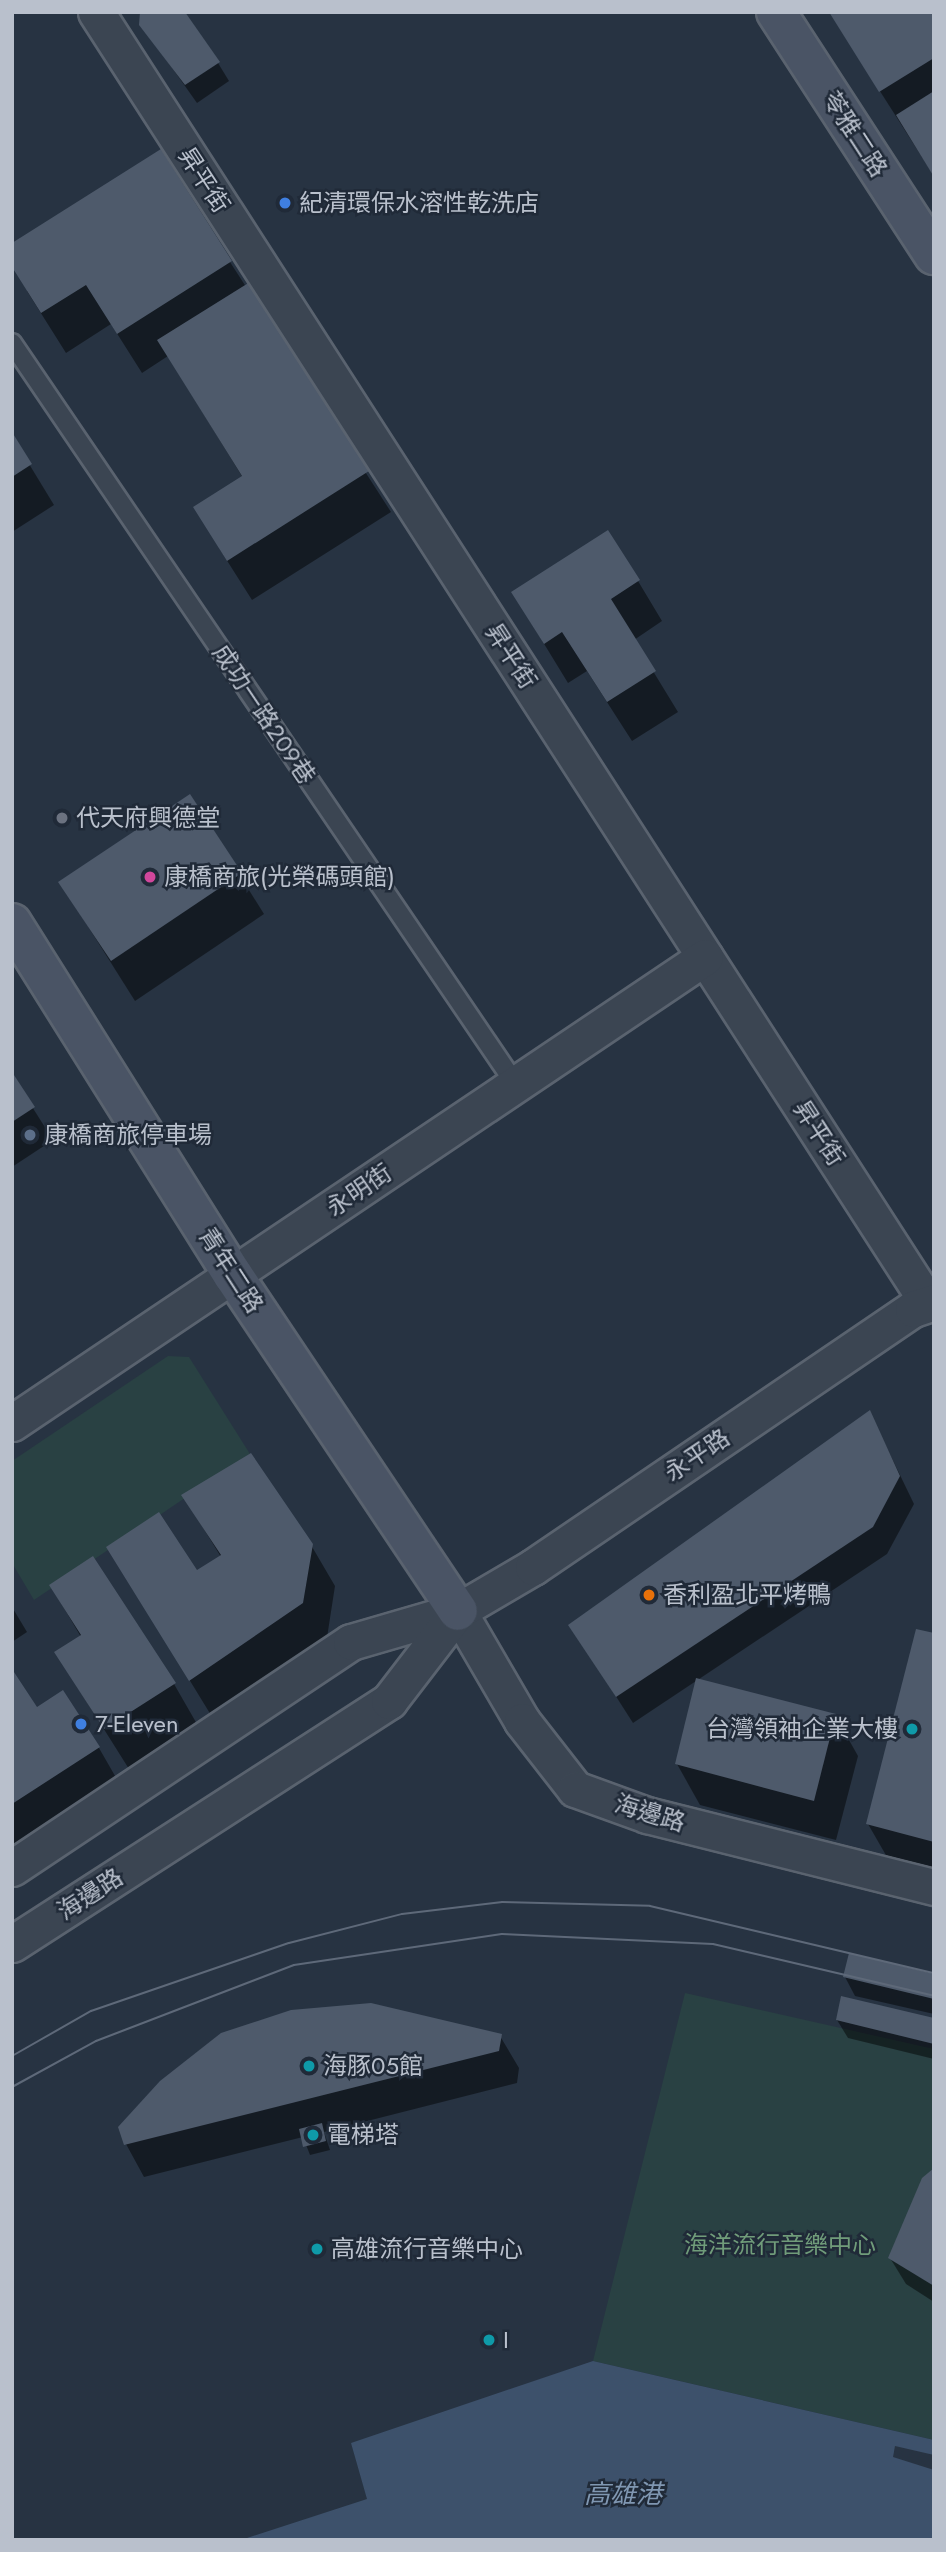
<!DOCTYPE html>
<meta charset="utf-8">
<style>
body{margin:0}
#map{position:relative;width:946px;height:2552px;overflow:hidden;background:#273342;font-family:Jost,"Noto Sans TC",sans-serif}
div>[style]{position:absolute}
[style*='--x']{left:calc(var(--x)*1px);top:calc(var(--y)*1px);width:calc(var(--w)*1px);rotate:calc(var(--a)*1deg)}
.green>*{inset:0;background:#294143}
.water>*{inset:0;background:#3d516b}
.pier>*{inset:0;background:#273342}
.shadow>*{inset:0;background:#0007}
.building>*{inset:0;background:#4e5a6b}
.roads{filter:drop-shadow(2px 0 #5a636f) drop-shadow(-2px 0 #5a636f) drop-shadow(0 2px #5a636f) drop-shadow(0 -2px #5a636f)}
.lane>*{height:18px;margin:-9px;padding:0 9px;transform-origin:9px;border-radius:9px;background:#3b4552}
.street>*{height:35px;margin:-17.5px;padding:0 17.5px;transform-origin:17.5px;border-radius:17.5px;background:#3b4552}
.secondary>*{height:38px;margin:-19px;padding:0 19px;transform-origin:19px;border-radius:19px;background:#4a5465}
.tram>*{height:2px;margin:-1px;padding:0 1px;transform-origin:1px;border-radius:1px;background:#5e6979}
.dots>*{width:19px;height:19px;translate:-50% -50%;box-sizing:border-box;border:4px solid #202a38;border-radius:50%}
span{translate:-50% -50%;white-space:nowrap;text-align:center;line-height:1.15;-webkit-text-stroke:5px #202a38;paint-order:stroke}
.street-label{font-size:24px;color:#b9c0cc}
.poi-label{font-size:24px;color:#b9c0cc}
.left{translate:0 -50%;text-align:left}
.right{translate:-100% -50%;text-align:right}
.park-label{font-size:24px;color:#709c7a}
.water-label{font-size:26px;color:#8097b2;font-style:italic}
.frame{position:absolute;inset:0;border:14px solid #b9c0cc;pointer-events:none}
</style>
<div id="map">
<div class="green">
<div style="clip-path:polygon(168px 1356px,189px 1357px,250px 1454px,34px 1600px,12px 1563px,12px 1461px)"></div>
<div style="clip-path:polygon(685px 1993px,934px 2049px,934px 2440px,593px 2361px)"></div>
</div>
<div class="water">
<div style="clip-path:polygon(593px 2361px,934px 2440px,934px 2540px,241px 2540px,367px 2499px,351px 2443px)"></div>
</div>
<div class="pier">
<div style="clip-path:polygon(895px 2446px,934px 2455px,934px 2470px,893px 2457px)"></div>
</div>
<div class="shadow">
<div style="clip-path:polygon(934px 12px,934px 176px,841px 30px)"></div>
<div style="clip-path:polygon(141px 24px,218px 63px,229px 81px,197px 103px)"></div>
<div style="clip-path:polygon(230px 262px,391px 512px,252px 600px,219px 548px,243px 478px,168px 356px,142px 373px,111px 324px,66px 353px,27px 291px)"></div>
<div style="clip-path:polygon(12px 436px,54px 505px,12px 532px)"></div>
<div style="clip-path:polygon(638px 581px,662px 621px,634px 640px,678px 712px,632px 741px,587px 671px,568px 683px,513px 593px)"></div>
<div style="clip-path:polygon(190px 796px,264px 914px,135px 1001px,60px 882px)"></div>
<div style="clip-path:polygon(12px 1075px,53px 1140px,12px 1167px)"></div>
<div style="clip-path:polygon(870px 1413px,914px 1504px,887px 1554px,633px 1723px,571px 1626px)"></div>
<div style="clip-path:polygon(183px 1495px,311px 1545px,335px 1586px,326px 1644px,214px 1720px,108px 1547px,196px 1573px,221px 1557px)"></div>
<div style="clip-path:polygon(51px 1586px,174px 1684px,197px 1724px,129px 1769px,56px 1653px,81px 1637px)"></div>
<div style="clip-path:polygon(12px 1607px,27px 1632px,12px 1642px)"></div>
<div style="clip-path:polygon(934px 1635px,934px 1869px,887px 1857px,868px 1824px)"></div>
<div style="clip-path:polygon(12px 1672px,37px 1709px,99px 1748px,122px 1788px,12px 1860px)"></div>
<div style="clip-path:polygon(835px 1715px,858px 1756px,836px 1840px,700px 1805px,677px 1764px)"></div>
<div style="clip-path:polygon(934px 1975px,934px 2014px,855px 1996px,845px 1977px)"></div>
<div style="clip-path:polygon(371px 2005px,500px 2036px,519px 2068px,517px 2083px,324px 2132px,330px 2150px,310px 2155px,303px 2137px,144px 2177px,126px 2144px)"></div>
<div style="clip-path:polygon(934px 2019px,934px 2059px,848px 2038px,837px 2020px)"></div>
<div style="clip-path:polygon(934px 2170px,934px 2302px,906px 2284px,890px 2258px)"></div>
</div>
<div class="building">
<div style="clip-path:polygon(140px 12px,185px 12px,220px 62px,185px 85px,139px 25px)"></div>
<div style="clip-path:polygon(829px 12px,934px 12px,934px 58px,879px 92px)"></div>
<div style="clip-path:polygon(934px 91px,934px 177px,896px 115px)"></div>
<div style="clip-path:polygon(161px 149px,232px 261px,117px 334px,86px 285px,41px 313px,12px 267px,12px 243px)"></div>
<div style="clip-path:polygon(250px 282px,369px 471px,227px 561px,193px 507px,242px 476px,157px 340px)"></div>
<div style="clip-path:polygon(12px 432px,32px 464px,12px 477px)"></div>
<div style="clip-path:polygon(608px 530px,640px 580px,611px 599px,656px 671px,607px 702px,562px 632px,544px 644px,511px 592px)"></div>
<div style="clip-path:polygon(190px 794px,242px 873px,111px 961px,58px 882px)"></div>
<div style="clip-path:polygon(12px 1072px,35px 1107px,12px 1122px)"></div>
<div style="clip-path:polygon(870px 1410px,900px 1476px,873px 1527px,616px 1697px,568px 1625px)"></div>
<div style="clip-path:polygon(251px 1453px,313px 1544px,303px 1603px,189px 1681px,106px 1547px,159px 1512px,197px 1570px,221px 1555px,181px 1495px)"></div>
<div style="clip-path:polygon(93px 1556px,176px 1683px,104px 1729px,54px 1652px,81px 1635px,49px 1585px)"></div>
<div style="clip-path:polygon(916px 1629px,934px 1633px,934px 1842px,866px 1824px)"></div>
<div style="clip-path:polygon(12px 1669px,37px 1707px,63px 1690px,100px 1747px,12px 1804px)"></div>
<div style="clip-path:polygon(696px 1678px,836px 1714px,814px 1801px,675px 1764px)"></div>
<div style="clip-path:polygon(849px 1953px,934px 1974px,934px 1999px,843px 1977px)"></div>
<div style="clip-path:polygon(841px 1996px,934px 2018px,934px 2044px,836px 2020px)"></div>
<div style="clip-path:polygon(371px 2003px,502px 2034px,499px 2051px,124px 2145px,118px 2127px,160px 2081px,221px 2033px,291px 2010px)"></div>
<div style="clip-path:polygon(322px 2123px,326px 2141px,303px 2147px,299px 2129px)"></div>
<div style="clip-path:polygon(934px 2168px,934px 2286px,888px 2258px,922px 2178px)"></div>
</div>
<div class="roads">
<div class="lane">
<div style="--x:12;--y:343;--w:897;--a:55.81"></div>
</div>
<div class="street">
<div style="--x:96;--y:12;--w:1532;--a:57.2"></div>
<div style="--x:12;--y:1423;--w:835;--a:-33.92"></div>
<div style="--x:458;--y:1611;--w:127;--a:59.8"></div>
<div style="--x:522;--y:1721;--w:86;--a:52.1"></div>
<div style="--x:575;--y:1789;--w:77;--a:19.9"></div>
<div style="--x:647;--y:1815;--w:296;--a:14.1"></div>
<div style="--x:12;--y:1868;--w:407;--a:-33.7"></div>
<div style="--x:351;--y:1642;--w:111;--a:-16.2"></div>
<div style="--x:458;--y:1611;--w:87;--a:-30.4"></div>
<div style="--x:533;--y:1567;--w:459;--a:-34.2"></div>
<div style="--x:913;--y:1309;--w:22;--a:-18"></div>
<div style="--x:12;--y:1944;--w:449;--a:-32.8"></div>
<div style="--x:389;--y:1701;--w:113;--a:-52.5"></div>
</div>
<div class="secondary">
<div style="--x:776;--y:12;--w:290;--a:57"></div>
<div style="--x:12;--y:923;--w:416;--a:57.9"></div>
<div style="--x:233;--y:1275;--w:404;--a:56.2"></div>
</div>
</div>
<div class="tram">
<div style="--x:12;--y:2056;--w:91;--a:-29.7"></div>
<div style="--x:91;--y:2011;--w:209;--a:-19"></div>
<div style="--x:289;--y:1943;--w:117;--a:-14.4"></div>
<div style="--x:402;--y:1914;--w:101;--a:-6.8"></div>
<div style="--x:502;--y:1902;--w:148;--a:1.5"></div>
<div style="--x:650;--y:1906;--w:292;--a:13.3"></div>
<div style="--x:12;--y:2087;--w:96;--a:-28.7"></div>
<div style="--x:96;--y:2041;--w:212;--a:-21"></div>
<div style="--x:294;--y:1965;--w:210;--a:-8.5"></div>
<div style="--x:502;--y:1934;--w:211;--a:2.7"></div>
<div style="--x:713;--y:1944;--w:227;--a:13.2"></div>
</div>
<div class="dots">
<div style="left:285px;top:203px;background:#3f7fe0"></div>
<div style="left:62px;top:818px;background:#6b7280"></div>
<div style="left:150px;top:877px;background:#d1479c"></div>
<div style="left:30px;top:1135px;background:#5c6f8a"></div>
<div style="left:649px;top:1595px;background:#e8710a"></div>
<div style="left:81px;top:1724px;background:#3f7fe0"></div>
<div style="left:912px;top:1729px;background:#0f9aa8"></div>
<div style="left:309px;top:2066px;background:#0f9aa8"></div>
<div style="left:313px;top:2135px;background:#0f9aa8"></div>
<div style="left:317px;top:2249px;background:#0f9aa8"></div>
<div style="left:489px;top:2340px;background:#0f9aa8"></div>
</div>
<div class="street-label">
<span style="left:855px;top:134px;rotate:57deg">苓雅二路</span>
<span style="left:204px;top:180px;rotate:57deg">昇平街</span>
<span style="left:511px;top:656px;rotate:57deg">昇平街</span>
<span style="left:264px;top:714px;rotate:56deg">成功一路209巷</span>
<span style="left:819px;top:1133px;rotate:57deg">昇平街</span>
<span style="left:359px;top:1190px;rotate:-34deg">永明街</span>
<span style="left:231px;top:1270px;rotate:57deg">青年二路</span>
<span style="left:697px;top:1455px;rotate:-34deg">永平路</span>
<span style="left:650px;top:1813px;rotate:17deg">海邊路</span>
<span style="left:90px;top:1894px;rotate:-33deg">海邊路</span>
</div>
<div class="poi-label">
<span class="left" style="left:299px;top:203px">紀清環保水溶性乾洗店</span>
<span class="left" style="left:76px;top:818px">代天府興德堂</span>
<span class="left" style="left:164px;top:877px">康橋商旅(光榮碼頭館)</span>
<span class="left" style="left:44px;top:1135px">康橋商旅停車場</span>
<span class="left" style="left:663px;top:1595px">香利盈北平烤鴨</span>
<span class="left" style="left:95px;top:1724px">7-Eleven</span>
<span class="right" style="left:898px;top:1729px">台灣領袖企業大樓</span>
<span class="left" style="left:323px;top:2066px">海豚05館</span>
<span class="left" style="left:327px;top:2135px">電梯塔</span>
<span class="left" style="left:331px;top:2249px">高雄流行音樂中心</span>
<span class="left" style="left:503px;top:2340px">I</span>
</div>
<div class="park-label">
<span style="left:780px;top:2245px">海洋流行音樂中心</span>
</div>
<div class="water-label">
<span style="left:623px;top:2495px">高雄港</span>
</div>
<div class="frame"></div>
</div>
